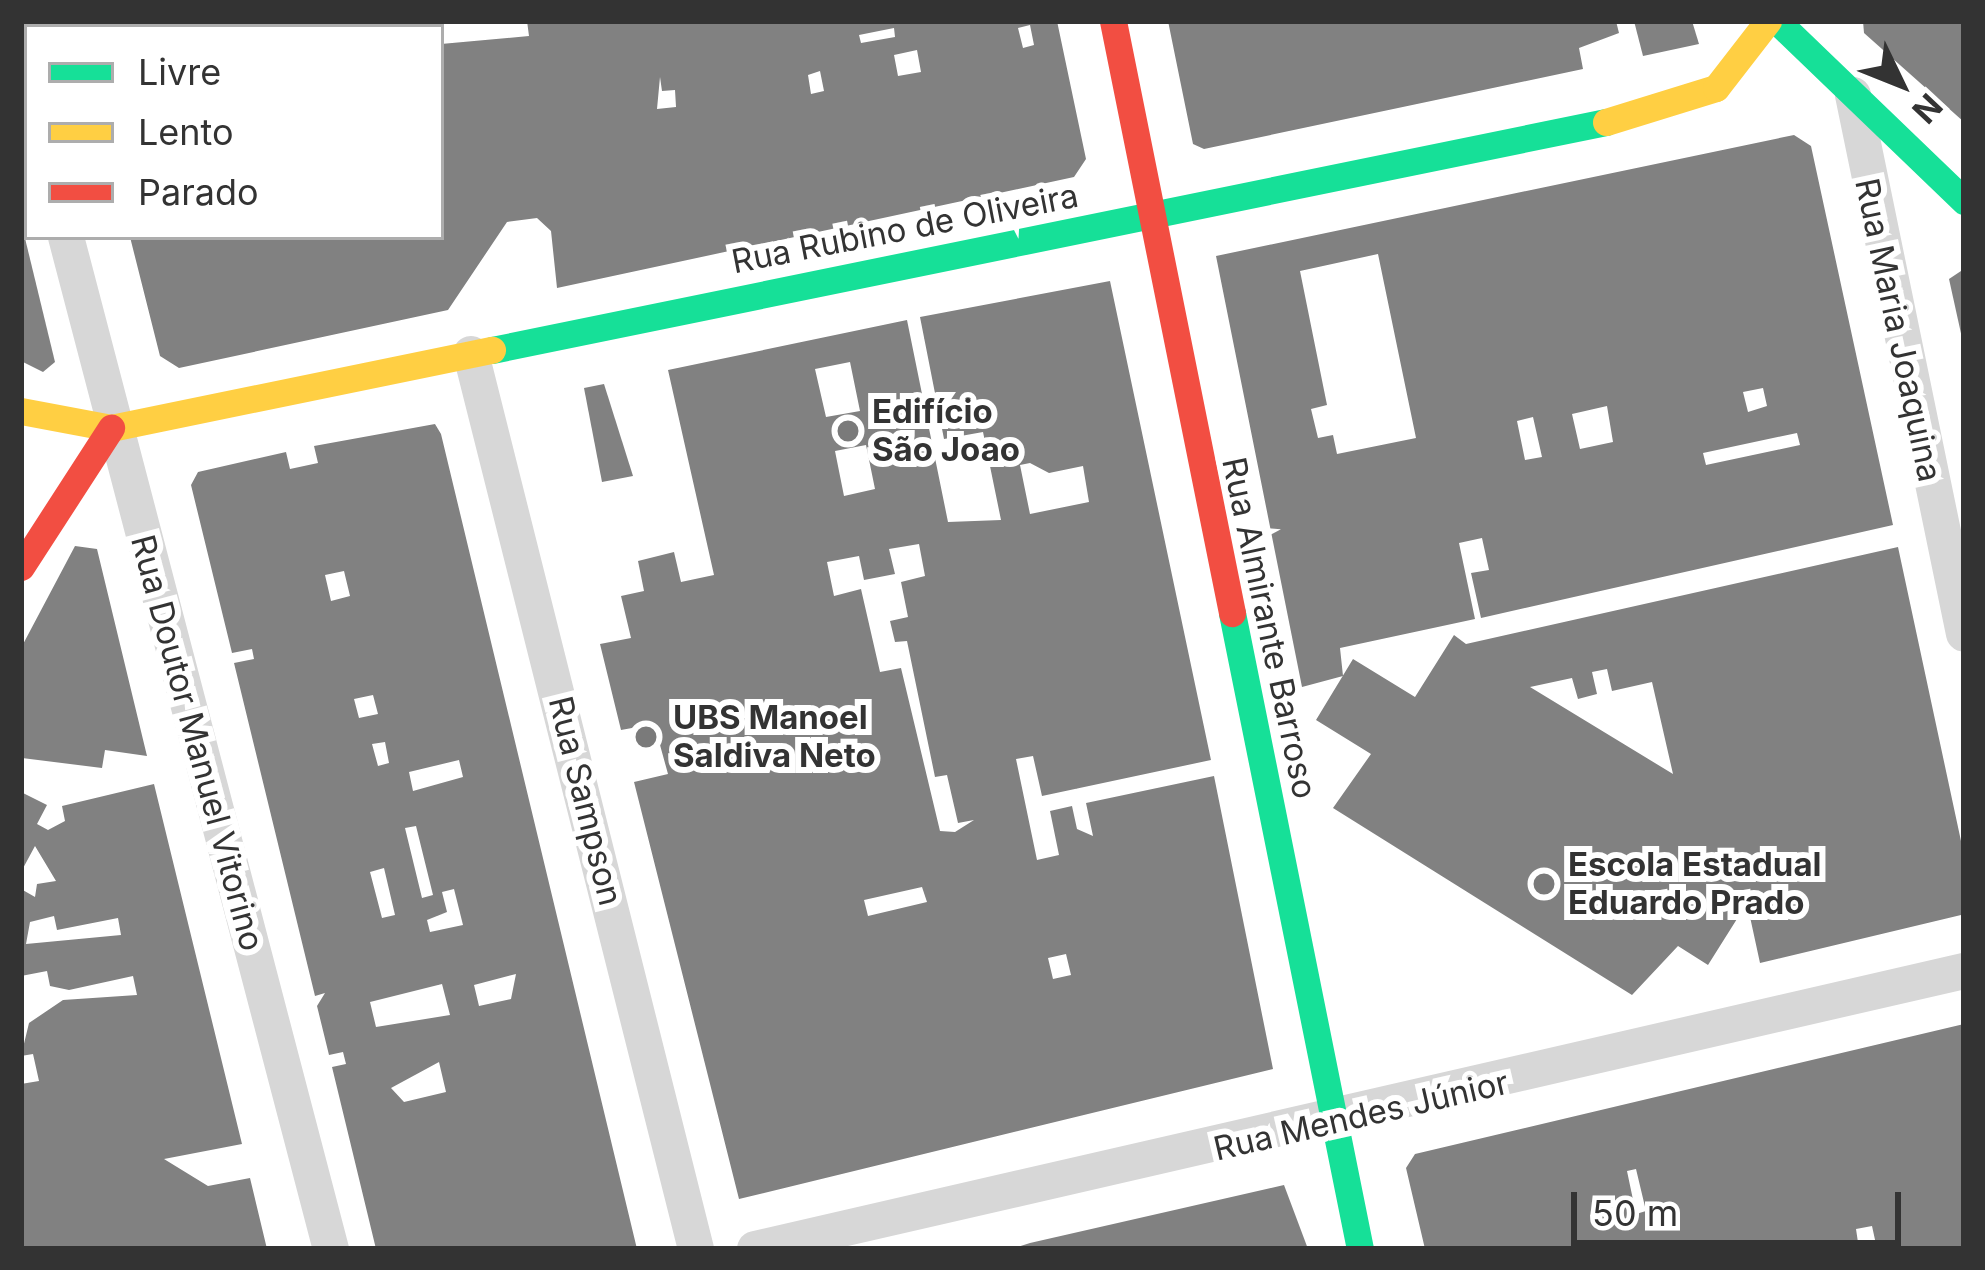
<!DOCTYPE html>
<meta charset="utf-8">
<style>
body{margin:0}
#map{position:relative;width:1985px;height:1270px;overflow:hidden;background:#fff;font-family:Inter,sans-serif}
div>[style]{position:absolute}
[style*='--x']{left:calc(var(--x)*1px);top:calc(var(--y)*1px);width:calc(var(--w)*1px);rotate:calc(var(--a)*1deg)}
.building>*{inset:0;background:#818181}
.street>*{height:36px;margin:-18px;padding:0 18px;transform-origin:18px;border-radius:18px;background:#d7d7d7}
.fast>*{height:27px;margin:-13.5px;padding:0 13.5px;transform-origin:13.5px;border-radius:13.5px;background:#16e098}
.slow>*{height:27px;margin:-13.5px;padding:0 13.5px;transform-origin:13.5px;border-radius:13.5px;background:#ffcf43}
.jam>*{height:27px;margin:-13.5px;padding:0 13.5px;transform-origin:13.5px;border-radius:13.5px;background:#f24e42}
.dots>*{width:33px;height:33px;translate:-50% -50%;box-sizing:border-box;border:6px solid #fff;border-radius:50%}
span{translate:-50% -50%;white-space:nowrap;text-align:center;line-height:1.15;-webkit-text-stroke:12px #fff;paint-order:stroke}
.street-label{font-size:33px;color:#333}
.poi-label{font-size:33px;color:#333;font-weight:700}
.left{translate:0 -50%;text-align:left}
.frame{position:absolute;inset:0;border:24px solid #333;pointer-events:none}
.legend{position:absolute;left:24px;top:24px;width:420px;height:216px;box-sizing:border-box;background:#fff;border:3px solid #adadad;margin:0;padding:15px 21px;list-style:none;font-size:36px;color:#333}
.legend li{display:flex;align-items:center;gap:24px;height:60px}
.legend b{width:60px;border:3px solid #adadad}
.north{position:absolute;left:1841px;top:24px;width:120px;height:120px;-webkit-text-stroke:9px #fff;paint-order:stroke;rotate:133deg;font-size:33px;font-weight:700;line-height:48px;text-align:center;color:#333}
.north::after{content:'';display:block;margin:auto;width:42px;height:54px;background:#333;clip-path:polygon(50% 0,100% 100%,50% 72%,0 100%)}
.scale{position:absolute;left:1571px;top:1192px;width:330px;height:54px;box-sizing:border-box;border:6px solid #333;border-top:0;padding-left:15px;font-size:36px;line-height:42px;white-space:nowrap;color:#333;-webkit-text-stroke:9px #fff;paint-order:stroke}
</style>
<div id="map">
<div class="building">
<div style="clip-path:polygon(78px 21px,118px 21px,118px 23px,80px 27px)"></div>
<div style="clip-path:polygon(156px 21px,318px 21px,320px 27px,138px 27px)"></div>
<div style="clip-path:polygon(325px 21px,418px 21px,419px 27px,327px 27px)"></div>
<div style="clip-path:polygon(evenodd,527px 21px,1057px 21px,1086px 159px,1074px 177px,557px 288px,551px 231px,537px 218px,507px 222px,448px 310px,179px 368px,160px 356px,130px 237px,441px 237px,441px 44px,529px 36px,527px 21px,1030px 25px,1034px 45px,1023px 48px,1018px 28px,1030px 25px,527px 21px,894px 28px,895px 37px,861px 43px,859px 35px,894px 28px,527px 21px,917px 50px,921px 72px,898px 76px,894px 55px,917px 50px,527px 21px,820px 71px,824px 91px,811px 94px,808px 75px,820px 71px,527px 21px,660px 77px,662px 91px,675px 90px,676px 107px,657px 109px,660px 77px)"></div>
<div style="clip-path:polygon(1168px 21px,1616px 21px,1619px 33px,1579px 48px,1583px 69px,1204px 149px,1193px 144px)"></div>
<div style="clip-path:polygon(1634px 21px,1692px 21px,1699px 44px,1643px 56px)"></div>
<div style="clip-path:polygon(1863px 21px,1964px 21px,1964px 122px,1864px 33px)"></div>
<div style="clip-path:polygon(evenodd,1794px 135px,1811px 146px,1893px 525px,1481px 618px,1471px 573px,1489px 570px,1482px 538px,1459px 543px,1475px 619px,1340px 648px,1343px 676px,1302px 687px,1216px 256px,1794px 135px,1378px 254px,1416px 438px,1337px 454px,1333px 435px,1318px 438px,1311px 409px,1327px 405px,1300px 271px,1378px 254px,1794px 135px,1763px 388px,1767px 406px,1748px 412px,1743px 392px,1763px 388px,1794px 135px,1607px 406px,1613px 442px,1580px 449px,1572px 414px,1607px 406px,1794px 135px,1533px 417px,1542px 457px,1525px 460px,1517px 421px,1533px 417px,1794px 135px,1797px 433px,1800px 445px,1706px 465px,1703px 453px,1797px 433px)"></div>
<div style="clip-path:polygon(23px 230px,55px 362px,43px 372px,21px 361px)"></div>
<div style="clip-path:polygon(1964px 269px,1964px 338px,1962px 338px,1949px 279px)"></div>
<div style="clip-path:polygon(evenodd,1110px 281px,1211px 760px,1042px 796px,1033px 756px,1016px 759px,1037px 860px,1059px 855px,1050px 811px,1072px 806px,1077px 829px,1093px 836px,1086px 803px,1214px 776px,1273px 1069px,739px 1199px,634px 782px,668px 774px,660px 745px,648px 747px,643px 726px,621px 730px,600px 644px,631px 638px,621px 596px,644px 591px,638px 561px,674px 552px,681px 582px,714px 575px,668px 370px,907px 320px,948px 522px,1001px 520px,983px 432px,944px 439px,920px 317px,1110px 281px,850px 362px,860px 411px,826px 417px,815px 369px,850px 362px,1110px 281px,866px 445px,875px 489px,844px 496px,835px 451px,866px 445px,1110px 281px,1030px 463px,1049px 473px,1083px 466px,1089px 502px,1030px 514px,1020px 465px,1030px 463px,1110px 281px,919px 544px,925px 576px,901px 582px,908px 617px,890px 621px,895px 642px,907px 641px,935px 777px,947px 775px,958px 823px,974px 820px,955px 832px,940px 831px,901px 668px,880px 672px,861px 589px,834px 596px,827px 562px,859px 556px,864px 580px,895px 574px,889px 549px,919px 544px,1110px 281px,922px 887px,927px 902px,868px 916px,864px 900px,922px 887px,1110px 281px,1066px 954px,1071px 975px,1053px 979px,1048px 958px,1066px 954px)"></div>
<div style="clip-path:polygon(604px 384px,633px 476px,602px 482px,584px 388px)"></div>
<div style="clip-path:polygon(evenodd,435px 424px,441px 434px,637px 1249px,376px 1249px,332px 1067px,346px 1064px,343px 1052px,329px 1055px,317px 1006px,325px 993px,315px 996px,234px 663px,254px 659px,252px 649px,232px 653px,191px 485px,198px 472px,286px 452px,290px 469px,318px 463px,314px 446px,435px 424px,344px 571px,350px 596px,331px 601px,325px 575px,344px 571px,435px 424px,373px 695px,378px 714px,359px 718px,354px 699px,373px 695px,435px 424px,385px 742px,389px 763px,378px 766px,372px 744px,385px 742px,435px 424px,459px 760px,463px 777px,413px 791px,409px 772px,459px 760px,435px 424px,416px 826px,433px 895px,422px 898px,405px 828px,416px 826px,435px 424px,384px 868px,395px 915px,382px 918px,370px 872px,384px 868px,435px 424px,454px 889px,463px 925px,430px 932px,427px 920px,447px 912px,442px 892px,454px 889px,435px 424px,516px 974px,511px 999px,479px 1006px,474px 985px,516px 974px,435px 424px,442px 984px,450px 1015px,376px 1027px,370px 1002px,442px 984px,435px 424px,439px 1062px,446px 1092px,404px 1102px,391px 1088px,439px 1062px)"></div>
<div style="clip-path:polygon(75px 546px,97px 549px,147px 756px,105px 750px,102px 768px,22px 758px,21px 648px)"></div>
<div style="clip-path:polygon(evenodd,1898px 547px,1964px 855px,1961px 915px,1760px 963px,1747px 903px,1708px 965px,1678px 946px,1632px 995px,1333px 808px,1371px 754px,1316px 720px,1353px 659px,1415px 697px,1454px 635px,1466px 644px,1898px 547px,1607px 669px,1612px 691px,1652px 682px,1673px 774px,1530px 687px,1572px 678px,1578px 699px,1597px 694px,1592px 672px,1607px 669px)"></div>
<div style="clip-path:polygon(evenodd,154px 784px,242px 1144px,164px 1159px,208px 1186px,250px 1178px,267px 1249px,21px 1249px,21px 1084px,39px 1081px,33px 1054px,21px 1056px,29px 1023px,63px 1000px,137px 995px,133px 976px,69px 990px,50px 986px,47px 971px,21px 976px,21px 889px,35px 897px,37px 884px,56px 881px,35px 846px,21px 872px,21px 792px,47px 805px,37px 824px,48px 830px,65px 821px,62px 806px,154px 784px,54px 916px,57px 930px,118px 918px,121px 935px,26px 944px,30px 922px,54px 916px)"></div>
<div style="clip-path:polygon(evenodd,1964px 1024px,1964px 1249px,1877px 1249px,1872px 1226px,1856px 1229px,1859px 1249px,1425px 1249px,1406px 1168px,1415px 1154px,1964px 1024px,1636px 1169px,1646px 1211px,1636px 1214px,1627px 1171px,1636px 1169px)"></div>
<div style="clip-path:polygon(1284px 1185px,1308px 1249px,1011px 1249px,1030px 1243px)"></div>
</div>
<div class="street">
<div style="--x:21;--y:50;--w:26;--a:77"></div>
<div style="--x:1853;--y:95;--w:550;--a:78.36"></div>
<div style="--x:66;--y:237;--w:1046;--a:75.33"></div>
<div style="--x:471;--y:354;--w:923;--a:75.89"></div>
<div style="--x:755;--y:1249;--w:1241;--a:-12.95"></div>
</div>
<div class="fast">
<div style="--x:1777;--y:21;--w:260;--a:43.9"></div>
<div style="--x:492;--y:350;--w:1137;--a:-11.57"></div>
<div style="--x:1232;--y:613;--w:649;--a:78.62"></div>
</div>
<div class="slow">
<div style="--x:1606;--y:122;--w:115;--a:-17.2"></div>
<div style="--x:1716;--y:88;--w:85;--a:-52.2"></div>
<div style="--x:21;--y:411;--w:92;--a:10.7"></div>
<div style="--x:111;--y:428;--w:389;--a:-11.6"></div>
</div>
<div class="jam">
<div style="--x:1113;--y:21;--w:604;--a:78.63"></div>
<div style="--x:21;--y:567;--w:166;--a:-57.1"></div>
</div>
<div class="dots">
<div style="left:848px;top:431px;background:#7a7a7a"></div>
<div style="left:646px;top:737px;background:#7a7a7a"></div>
<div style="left:1544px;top:884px;background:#7a7a7a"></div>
</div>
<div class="street-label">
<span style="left:905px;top:229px;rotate:-11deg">Rua Rubino de Oliveira</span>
<span style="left:1898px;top:330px;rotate:78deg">Rua Maria Joaquina</span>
<span style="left:1269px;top:628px;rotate:78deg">Rua Almirante Barroso</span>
<span style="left:197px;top:743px;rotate:75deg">Rua Doutor Manuel Vitorino</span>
<span style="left:585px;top:801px;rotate:76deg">Rua Sampson</span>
<span style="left:1361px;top:1116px;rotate:-13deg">Rua Mendes Júnior</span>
</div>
<div class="poi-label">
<span class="left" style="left:872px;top:431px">Edifício<br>São Joao</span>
<span class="left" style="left:673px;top:737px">UBS Manoel<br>Saldiva Neto</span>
<span class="left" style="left:1568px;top:884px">Escola Estadual<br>Eduardo Prado</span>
</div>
<div class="frame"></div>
<ul class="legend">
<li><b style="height:15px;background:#16e098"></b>Livre</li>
<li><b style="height:15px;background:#ffcf43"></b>Lento</li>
<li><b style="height:15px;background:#f24e42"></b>Parado</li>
</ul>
<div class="north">N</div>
<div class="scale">50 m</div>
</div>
